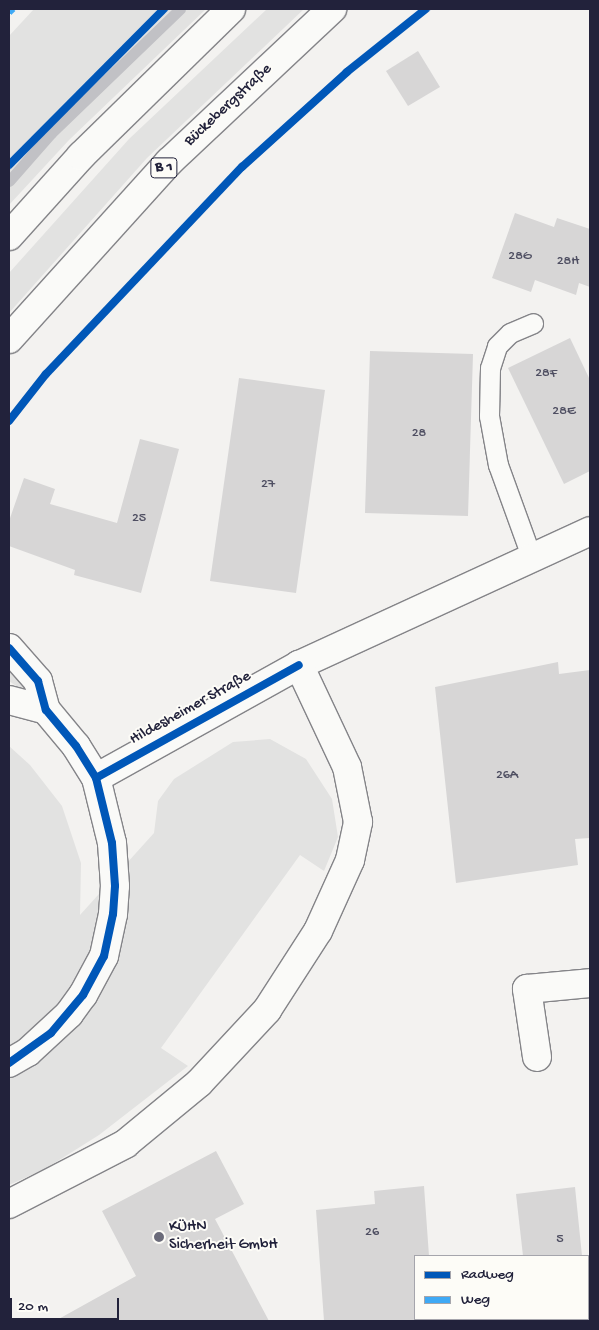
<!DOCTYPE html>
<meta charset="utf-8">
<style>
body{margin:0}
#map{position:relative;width:599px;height:1330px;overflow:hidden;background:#f3f2f0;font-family:"Gochi Hand",sans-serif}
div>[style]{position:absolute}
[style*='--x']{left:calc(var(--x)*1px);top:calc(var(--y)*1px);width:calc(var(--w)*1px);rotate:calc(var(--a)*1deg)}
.green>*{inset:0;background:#e2e2e1}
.stream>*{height:11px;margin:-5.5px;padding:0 5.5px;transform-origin:5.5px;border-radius:5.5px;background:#c1c1c5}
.building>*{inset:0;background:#d7d6d6}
.roads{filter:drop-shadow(1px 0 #848488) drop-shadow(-1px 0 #848488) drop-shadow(0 1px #848488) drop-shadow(0 -1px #848488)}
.lane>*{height:19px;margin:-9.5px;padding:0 9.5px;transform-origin:9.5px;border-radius:9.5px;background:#fafaf8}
.street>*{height:28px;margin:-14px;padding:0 14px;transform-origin:14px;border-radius:14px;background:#fafaf8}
.secondary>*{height:28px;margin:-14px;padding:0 14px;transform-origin:14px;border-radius:14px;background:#fafaf8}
.highway>*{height:28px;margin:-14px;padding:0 14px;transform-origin:14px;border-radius:14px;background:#fafaf8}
.quiet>*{height:6px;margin-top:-3px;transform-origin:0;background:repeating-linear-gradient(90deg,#3fa9f5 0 12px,transparent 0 18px)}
.cycleway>*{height:8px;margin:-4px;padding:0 4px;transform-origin:4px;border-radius:4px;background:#0057b8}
.dots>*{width:14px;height:14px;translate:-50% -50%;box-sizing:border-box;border:2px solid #fdfcf7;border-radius:50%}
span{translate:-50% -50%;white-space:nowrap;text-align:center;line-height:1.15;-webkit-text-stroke:4px #fdfcf7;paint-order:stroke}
.number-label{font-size:14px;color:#4f4f62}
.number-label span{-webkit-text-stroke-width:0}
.shield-label span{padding:1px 4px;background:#fdfcf7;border:1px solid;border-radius:4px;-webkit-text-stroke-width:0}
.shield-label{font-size:15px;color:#22223b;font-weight:700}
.street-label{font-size:16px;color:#22223b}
.poi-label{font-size:16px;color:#22223b}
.left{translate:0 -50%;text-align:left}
.frame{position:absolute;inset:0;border:10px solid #22223b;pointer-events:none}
.legend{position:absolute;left:414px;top:1255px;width:175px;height:65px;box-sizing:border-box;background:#fdfcf7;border:1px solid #a5a5ac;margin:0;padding:6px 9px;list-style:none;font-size:15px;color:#22223b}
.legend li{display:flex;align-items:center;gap:10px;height:25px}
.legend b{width:25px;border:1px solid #a5a5ac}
.scale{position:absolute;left:10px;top:1298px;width:109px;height:22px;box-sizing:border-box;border:2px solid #22223b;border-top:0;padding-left:6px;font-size:15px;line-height:18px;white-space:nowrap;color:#22223b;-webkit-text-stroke:4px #fdfcf7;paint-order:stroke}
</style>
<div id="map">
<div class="green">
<div style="clip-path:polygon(34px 9px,206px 9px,69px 140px,9px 205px,9px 36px)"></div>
<div style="clip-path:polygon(267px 9px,304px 9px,147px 158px,9px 313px,9px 273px,129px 139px)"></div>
<div style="clip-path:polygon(9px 666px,33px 687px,28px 694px,9px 681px)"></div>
<div style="clip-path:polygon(270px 739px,306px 759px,332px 799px,338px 837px,324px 871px,300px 855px,161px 1048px,188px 1066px,99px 1135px,45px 1169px,9px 1185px,9px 746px,30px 765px,62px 806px,81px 863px,80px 915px,154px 833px,158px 801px,174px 779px,233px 742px)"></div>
</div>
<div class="stream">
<div style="--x:9;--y:181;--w:64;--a:-48.8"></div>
<div style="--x:51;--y:133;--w:179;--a:-43.9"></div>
</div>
<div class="building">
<div style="clip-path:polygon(418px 51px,440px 87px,408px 106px,386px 71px)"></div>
<div style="clip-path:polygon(515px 213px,554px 227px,557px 218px,590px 229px,590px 287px,579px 283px,576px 295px,535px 280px,531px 292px,492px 278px)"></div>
<div style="clip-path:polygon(570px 338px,590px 380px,590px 471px,564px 484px,508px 368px)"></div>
<div style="clip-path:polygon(370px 351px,473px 354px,468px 516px,365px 513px)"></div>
<div style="clip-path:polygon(239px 378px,325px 390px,296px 593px,210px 581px)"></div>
<div style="clip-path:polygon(140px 439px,179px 449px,141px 593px,74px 575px,75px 570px,9px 546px,9px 521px,24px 478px,55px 489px,50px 504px,117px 523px)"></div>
<div style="clip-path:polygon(558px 662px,559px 674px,590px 670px,590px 838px,575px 839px,578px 865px,456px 883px,435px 687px)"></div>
<div style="clip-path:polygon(216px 1151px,244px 1204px,215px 1219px,269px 1321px,55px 1321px,136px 1276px,102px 1211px)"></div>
<div style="clip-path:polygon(424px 1186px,429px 1256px,415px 1256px,415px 1321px,324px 1321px,316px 1210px,375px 1204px,374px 1191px)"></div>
<div style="clip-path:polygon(575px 1187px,582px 1256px,523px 1256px,516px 1194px)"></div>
</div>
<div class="roads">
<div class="lane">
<div style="--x:531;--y:556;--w:97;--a:-109.9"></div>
<div style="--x:498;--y:465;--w:50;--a:-100.4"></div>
<div style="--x:489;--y:416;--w:48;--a:-88.8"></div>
<div style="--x:490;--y:368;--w:23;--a:-72"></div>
<div style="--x:497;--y:346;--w:18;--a:-45"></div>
<div style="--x:510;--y:333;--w:25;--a:-23"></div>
</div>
<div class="street">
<div style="--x:96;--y:778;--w:232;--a:-29.1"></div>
<div style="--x:299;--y:665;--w:320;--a:-24.7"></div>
<div style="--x:537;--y:1057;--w:69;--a:-98.4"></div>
<div style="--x:527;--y:989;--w:63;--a:-5.4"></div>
<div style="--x:9;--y:1204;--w:131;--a:-27.3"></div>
<div style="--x:125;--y:1144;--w:96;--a:-39.5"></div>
<div style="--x:199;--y:1083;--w:100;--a:-47"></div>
<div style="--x:267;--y:1010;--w:94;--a:-57.2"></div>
<div style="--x:318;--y:931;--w:78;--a:-65.7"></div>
<div style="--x:350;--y:860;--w:39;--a:-78"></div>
<div style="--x:358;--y:822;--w:56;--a:-101.3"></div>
<div style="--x:347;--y:767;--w:113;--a:-115.2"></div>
</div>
<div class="secondary">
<div style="--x:9;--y:1063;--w:22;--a:-30"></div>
<div style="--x:28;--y:1052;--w:56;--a:-42.8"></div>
<div style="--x:69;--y:1014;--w:24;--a:-54"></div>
<div style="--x:83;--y:995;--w:44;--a:-61.7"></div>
<div style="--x:104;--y:956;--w:43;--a:-77.9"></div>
<div style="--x:113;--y:914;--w:28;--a:-86"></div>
<div style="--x:115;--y:886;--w:43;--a:-94"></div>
<div style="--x:112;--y:843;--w:67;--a:-103.8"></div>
</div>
<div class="highway">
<div style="--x:9;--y:236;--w:108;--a:-48"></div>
<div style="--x:81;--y:156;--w:210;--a:-44.4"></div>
<div style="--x:9;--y:339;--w:239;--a:-47.9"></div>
<div style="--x:169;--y:162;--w:224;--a:-43.2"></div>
<div style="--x:9;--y:648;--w:44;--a:48.7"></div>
<div style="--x:38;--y:681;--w:30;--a:75"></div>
<div style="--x:46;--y:710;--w:47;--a:50.2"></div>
<div style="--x:76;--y:746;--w:38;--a:58"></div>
<div style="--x:9;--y:700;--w:38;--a:15"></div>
</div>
</div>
<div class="quiet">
<div style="--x:9;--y:13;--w:6;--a:-45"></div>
</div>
<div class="cycleway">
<div style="--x:9;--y:165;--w:220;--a:-45.2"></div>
<div style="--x:9;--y:421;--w:60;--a:-51.8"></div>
<div style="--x:46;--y:374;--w:285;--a:-46.6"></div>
<div style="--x:242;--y:167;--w:142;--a:-42.1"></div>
<div style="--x:347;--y:72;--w:101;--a:-38.6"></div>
<div style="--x:9;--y:648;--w:44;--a:48.7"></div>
<div style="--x:38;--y:681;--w:30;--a:75"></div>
<div style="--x:46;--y:710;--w:47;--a:50.2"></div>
<div style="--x:76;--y:746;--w:38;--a:58"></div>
<div style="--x:96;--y:778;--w:67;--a:76.2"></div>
<div style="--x:112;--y:843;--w:43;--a:86"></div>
<div style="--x:115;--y:886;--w:28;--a:94"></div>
<div style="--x:113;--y:914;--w:43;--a:102.1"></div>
<div style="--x:104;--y:956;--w:44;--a:118.3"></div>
<div style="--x:83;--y:995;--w:50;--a:130.1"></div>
<div style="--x:51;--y:1033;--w:52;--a:144.5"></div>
<div style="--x:96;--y:778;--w:232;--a:-29.1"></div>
</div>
<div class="dots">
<div style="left:159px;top:1237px;background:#6b6b7a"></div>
</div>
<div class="number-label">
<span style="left:520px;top:257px">28G</span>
<span style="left:568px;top:262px">28H</span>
<span style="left:546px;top:374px">28F</span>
<span style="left:564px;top:412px">28E</span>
<span style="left:419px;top:434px">28</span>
<span style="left:268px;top:485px">27</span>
<span style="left:139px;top:519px">25</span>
<span style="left:507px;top:776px">26A</span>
<span style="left:372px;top:1233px">26</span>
<span style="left:560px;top:1240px">5</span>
</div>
<div class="shield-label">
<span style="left:164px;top:168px">B 1</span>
</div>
<div class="street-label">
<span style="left:229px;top:106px;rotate:-43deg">Bückebergstraße</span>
<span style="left:191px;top:709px;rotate:-29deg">Hildesheimer Straße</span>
</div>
<div class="poi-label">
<span class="left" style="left:169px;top:1237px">KÜHN<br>Sicherheit GmbH</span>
</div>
<div class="frame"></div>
<ul class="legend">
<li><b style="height:6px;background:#0057b8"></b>Radweg</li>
<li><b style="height:6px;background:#3fa9f5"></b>Weg</li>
</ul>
<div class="scale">20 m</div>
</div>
